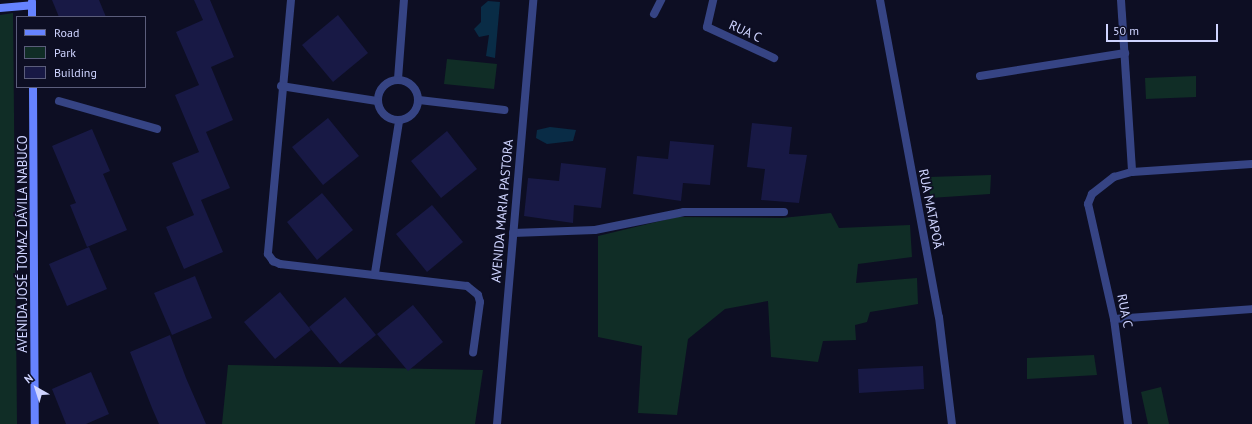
<!DOCTYPE html>
<meta charset="utf-8">
<style>
body{margin:0}
#map{position:relative;width:1252px;height:424px;overflow:hidden;background:#0d0e23;font-family:"PT Sans",sans-serif}
div>[style]{position:absolute}
[style*='--x']{left:calc(var(--x)*1px);top:calc(var(--y)*1px);width:calc(var(--w)*1px);rotate:calc(var(--a)*1deg)}
.green>*{inset:0;background:#102d26}
.water>*{inset:0;background:#092c46}
.building>*{inset:0;background:#181945}
.lane>*{height:8px;margin:-4px;padding:0 4px;transform-origin:4px;border-radius:4px;background:#364484}
.lane>.ring{margin:-4px;padding:0;box-sizing:content-box;background:none;border:8px solid #364484;border-radius:50%}
.street>*{height:8px;margin:-4px;padding:0 4px;transform-origin:4px;border-radius:4px;background:#364484}
.secondary>*{height:8px;margin:-4px;padding:0 4px;transform-origin:4px;border-radius:4px;background:#6683ff}
span{translate:-50% -50%;white-space:nowrap;text-align:center;line-height:1.15;-webkit-text-stroke:3.5px #0d0e23;paint-order:stroke}
.street-label{font-size:13px;color:#cfd4ff}
.legend{position:absolute;left:16px;top:16px;width:130px;height:72px;box-sizing:border-box;background:#0d0e23;border:1px solid #5b5d7b;margin:0;padding:5px 7px;list-style:none;font-size:12px;color:#cfd4ff}
.legend li{display:flex;align-items:center;gap:8px;height:20px}
.legend b{width:20px;border:1px solid #5b5d7b}
.north{position:absolute;left:16px;top:368px;width:40px;height:40px;-webkit-text-stroke:3px #0d0e23;paint-order:stroke;rotate:321deg;font-size:11px;font-weight:700;line-height:16px;text-align:center;color:#cfd4ff}
.north::after{content:'';display:block;margin:auto;width:14px;height:18px;background:#cfd4ff;clip-path:polygon(50% 0,100% 100%,50% 72%,0 100%)}
.scale{position:absolute;left:1106px;top:24px;width:112px;height:18px;box-sizing:border-box;border:2px solid #cfd4ff;border-top:0;padding-left:5px;font-size:12px;line-height:14px;white-space:nowrap;color:#cfd4ff;-webkit-text-stroke:3px #0d0e23;paint-order:stroke}
</style>
<div id="map">
<div class="green">
<div style="clip-path:polygon(13px 13px,17px 424px,0 424px,0 15px)"></div>
<div style="clip-path:polygon(447px 59px,497px 64px,494px 89px,444px 84px)"></div>
<div style="clip-path:polygon(1196px 76px,1196px 97px,1146px 99px,1145px 78px)"></div>
<div style="clip-path:polygon(991px 175px,990px 194px,930px 198px,929px 177px)"></div>
<div style="clip-path:polygon(831px 213px,839px 228px,910px 225px,912px 257px,858px 264px,856px 283px,917px 278px,918px 304px,870px 312px,867px 322px,855px 325px,856px 340px,823px 341px,818px 362px,771px 357px,768px 301px,725px 309px,688px 339px,677px 415px,638px 413px,642px 346px,598px 337px,598px 236px,677px 217px,782px 218px)"></div>
<div style="clip-path:polygon(1094px 355px,1097px 375px,1027px 379px,1027px 358px)"></div>
<div style="clip-path:polygon(228px 365px,483px 370px,475px 424px,222px 424px)"></div>
<div style="clip-path:polygon(1161px 387px,1169px 424px,1148px 424px,1141px 392px)"></div>
</div>
<div class="water">
<div style="clip-path:polygon(488px 1px,500px 2px,495px 58px,486px 56px,489px 35px,479px 37px,474px 29px,481px 22px,481px 7px)"></div>
<div style="clip-path:polygon(550px 127px,576px 130px,573px 141px,547px 144px,536px 138px,537px 130px)"></div>
</div>
<div class="building">
<div style="clip-path:polygon(52px 0,99px 0,106px 17px,59px 17px)"></div>
<div style="clip-path:polygon(194px 0,210px 0,234px 57px,211px 67px,233px 120px,206px 132px,230px 188px,201px 200px,223px 252px,184px 269px,166px 227px,194px 215px,172px 163px,199px 152px,175px 95px,199px 85px,176px 32px,203px 20px)"></div>
<div style="clip-path:polygon(338px 15px,368px 53px,333px 82px,302px 45px)"></div>
<div style="clip-path:polygon(328px 118px,359px 156px,323px 185px,292px 147px)"></div>
<div style="clip-path:polygon(752px 123px,792px 127px,789px 154px,807px 155px,799px 203px,761px 200px,765px 169px,747px 167px)"></div>
<div style="clip-path:polygon(92px 129px,110px 171px,103px 174px,127px 230px,87px 247px,70px 205px,76px 203px,52px 146px)"></div>
<div style="clip-path:polygon(447px 131px,477px 169px,441px 198px,411px 161px)"></div>
<div style="clip-path:polygon(670px 141px,714px 145px,710px 185px,683px 183px,681px 201px,633px 194px,637px 156px,668px 159px)"></div>
<div style="clip-path:polygon(561px 163px,606px 168px,601px 208px,574px 205px,573px 223px,524px 216px,528px 178px,559px 181px)"></div>
<div style="clip-path:polygon(322px 193px,353px 230px,317px 260px,287px 222px)"></div>
<div style="clip-path:polygon(432px 205px,463px 242px,427px 272px,396px 234px)"></div>
<div style="clip-path:polygon(89px 247px,107px 289px,67px 306px,49px 264px)"></div>
<div style="clip-path:polygon(195px 276px,212px 318px,172px 335px,154px 293px)"></div>
<div style="clip-path:polygon(280px 292px,311px 330px,275px 359px,244px 322px)"></div>
<div style="clip-path:polygon(345px 297px,376px 335px,340px 364px,309px 327px)"></div>
<div style="clip-path:polygon(413px 305px,443px 342px,408px 371px,377px 334px)"></div>
<div style="clip-path:polygon(170px 335px,186px 378px,206px 424px,159px 424px,152px 408px,130px 352px)"></div>
<div style="clip-path:polygon(923px 366px,924px 389px,859px 393px,858px 369px)"></div>
<div style="clip-path:polygon(91px 372px,109px 414px,86px 424px,66px 424px,52px 389px)"></div>
</div>
<div class="lane">
<div style="--x:291;--y:0;--w:255;--a:95.2"></div>
<div style="--x:268;--y:254;--w:9;--a:54"></div>
<div style="--x:273;--y:261;--w:8;--a:23"></div>
<div style="--x:280;--y:264;--w:188;--a:6.7"></div>
<div style="--x:467;--y:286;--w:14;--a:39"></div>
<div style="--x:478;--y:295;--w:7;--a:74"></div>
<div style="--x:480;--y:302;--w:51;--a:97.8"></div>
<div style="--x:707;--y:27;--w:74;--a:24.8"></div>
<div style="--x:398;--y:79;--w:79;--a:-85.7"></div>
<div class="ring" style="left:378px;top:80px;width:32px;height:32px"></div>
<div style="--x:281;--y:86;--w:97;--a:8.9"></div>
<div style="--x:419;--y:100;--w:86;--a:6.7"></div>
<div style="--x:59;--y:101;--w:102;--a:15.9"></div>
<div style="--x:513;--y:233;--w:82;--a:-2.1"></div>
<div style="--x:595;--y:230;--w:91;--a:-11.4"></div>
<div style="--x:684;--y:212;--w:100;--a:0"></div>
<div style="--x:375;--y:273;--w:154;--a:-81"></div>
</div>
<div class="street">
<div style="--x:880;--y:0;--w:322;--a:79.5"></div>
<div style="--x:939;--y:317;--w:108;--a:83.1"></div>
<div style="--x:1121;--y:0;--w:172;--a:86.3"></div>
<div style="--x:654;--y:14;--w:16;--a:-63"></div>
<div style="--x:707;--y:27;--w:28;--a:-77"></div>
<div style="--x:980;--y:76;--w:147;--a:-9"></div>
<div style="--x:1114;--y:319;--w:138;--a:-4.1"></div>
<div style="--x:497;--y:424;--w:426;--a:-85.1"></div>
<div style="--x:1128;--y:424;--w:106;--a:-97.6"></div>
<div style="--x:1114;--y:319;--w:118;--a:-102.7"></div>
<div style="--x:1088;--y:204;--w:11;--a:-68"></div>
<div style="--x:1092;--y:194;--w:28;--a:-38"></div>
<div style="--x:1114;--y:177;--w:19;--a:-16"></div>
<div style="--x:1132;--y:172;--w:120;--a:-3.8"></div>
</div>
<div class="secondary">
<div style="--x:32;--y:2;--w:15;--a:90"></div>
<div style="--x:0;--y:8;--w:32;--a:-5"></div>
<div style="--x:33;--y:87;--w:337;--a:89.7"></div>
</div>
<div class="street-label">
<span style="left:745px;top:32px;rotate:25deg">RUA C</span>
<span style="left:930px;top:209px;rotate:79deg">RUA MATAPOÃ</span>
<span style="left:503px;top:211px;rotate:-85deg">AVENIDA MARIA PASTORA</span>
<span style="left:23px;top:244px;rotate:-90deg">AVENIDA JOSÉ TOMAZ DÁVILA NABUCO</span>
<span style="left:1124px;top:311px;rotate:79deg">RUA C</span>
</div>
<ul class="legend">
<li><b style="height:5px;background:#6683ff"></b>Road</li>
<li><b style="height:11px;background:#102d26"></b>Park</li>
<li><b style="height:11px;background:#181945"></b>Building</li>
</ul>
<div class="north">N</div>
<div class="scale">50 m</div>
</div>
